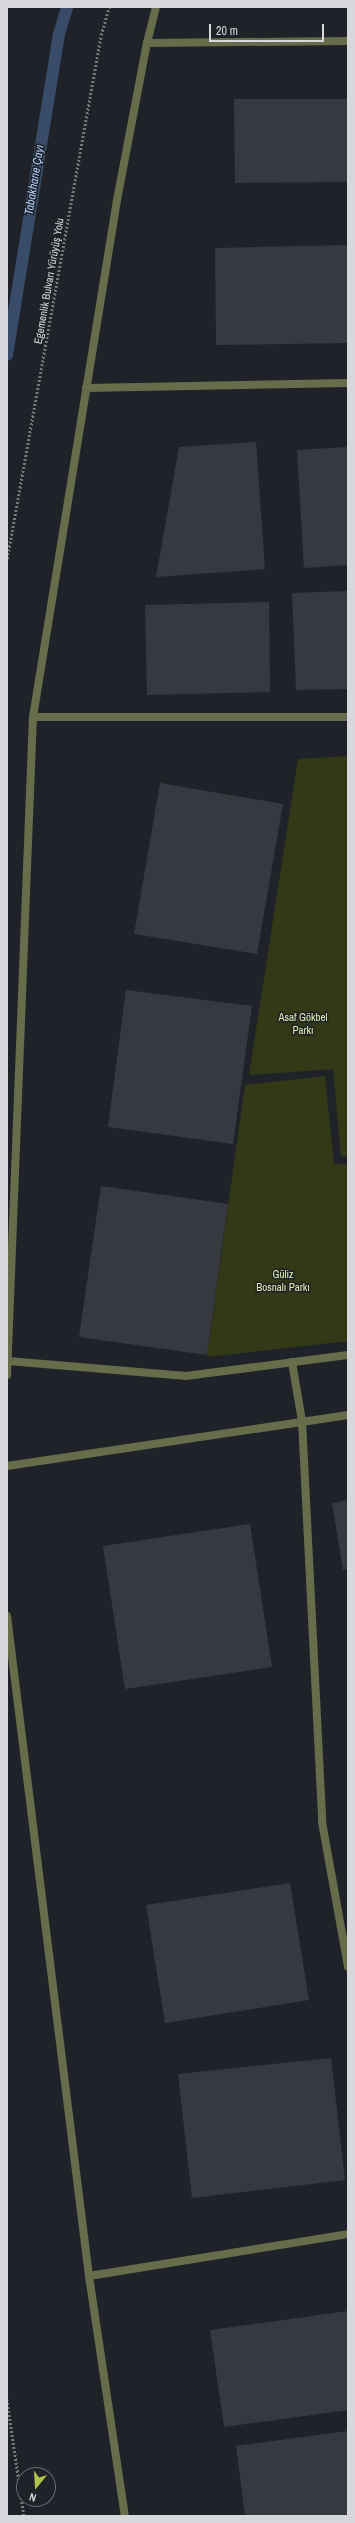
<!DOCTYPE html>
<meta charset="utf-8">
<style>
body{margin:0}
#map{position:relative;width:355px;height:2523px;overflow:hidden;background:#1f2329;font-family:"Archivo Narrow",sans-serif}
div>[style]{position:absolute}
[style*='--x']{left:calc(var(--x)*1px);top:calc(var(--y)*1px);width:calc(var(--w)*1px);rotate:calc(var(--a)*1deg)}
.green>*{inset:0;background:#333816}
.stream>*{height:12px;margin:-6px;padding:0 6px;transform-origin:6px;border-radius:6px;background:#384b68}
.building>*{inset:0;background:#363a40}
.path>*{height:2.5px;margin-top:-1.25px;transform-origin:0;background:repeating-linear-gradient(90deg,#75787d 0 2px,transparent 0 4px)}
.minor>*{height:8px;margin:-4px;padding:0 4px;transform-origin:4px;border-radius:4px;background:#676d4b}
span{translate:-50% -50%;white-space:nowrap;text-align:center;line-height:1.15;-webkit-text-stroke:3px #1f2329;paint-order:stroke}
.street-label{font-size:11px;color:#d6d8dc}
.park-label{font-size:11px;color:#e0ecac}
.water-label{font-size:12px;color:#b2cef9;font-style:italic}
.frame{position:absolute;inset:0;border:8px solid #d6d8dc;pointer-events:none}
.north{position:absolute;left:16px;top:2467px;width:40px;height:40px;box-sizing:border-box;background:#1f2329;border:1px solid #686b71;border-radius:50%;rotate:198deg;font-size:11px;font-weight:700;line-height:16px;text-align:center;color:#d6d8dc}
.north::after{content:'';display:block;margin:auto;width:14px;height:18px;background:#b3c24b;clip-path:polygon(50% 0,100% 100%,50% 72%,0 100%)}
.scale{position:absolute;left:209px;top:24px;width:115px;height:18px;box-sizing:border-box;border:2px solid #d6d8dc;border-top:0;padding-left:5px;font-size:12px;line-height:14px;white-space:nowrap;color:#d6d8dc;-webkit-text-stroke:3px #1f2329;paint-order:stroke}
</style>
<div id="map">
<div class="green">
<div style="clip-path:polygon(348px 756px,348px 1156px,341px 1157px,333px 1069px,249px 1075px,298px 759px)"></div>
<div style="clip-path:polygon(325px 1076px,334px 1164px,348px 1164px,348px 1341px,207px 1357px,245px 1085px)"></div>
</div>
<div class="stream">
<div style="--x:7;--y:355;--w:325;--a:-80.8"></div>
<div style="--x:59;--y:34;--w:28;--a:-73"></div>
</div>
<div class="building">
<div style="clip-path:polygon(234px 99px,348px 99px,348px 182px,235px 183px)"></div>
<div style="clip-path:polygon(348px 245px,348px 343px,216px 345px,215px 248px)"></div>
<div style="clip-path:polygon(256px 442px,265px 569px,156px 577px,179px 447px)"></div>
<div style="clip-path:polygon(348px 447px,348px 565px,304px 568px,297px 450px)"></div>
<div style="clip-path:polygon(348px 591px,348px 689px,296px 690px,292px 593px)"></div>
<div style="clip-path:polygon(269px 602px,270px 692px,147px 695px,145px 605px)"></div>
<div style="clip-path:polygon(160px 783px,283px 804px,257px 954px,134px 934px)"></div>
<div style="clip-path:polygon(126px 990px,252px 1006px,233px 1144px,108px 1127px)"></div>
<div style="clip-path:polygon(101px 1186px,228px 1204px,207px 1355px,79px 1337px)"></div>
<div style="clip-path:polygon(348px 1500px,348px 1569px,343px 1570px,332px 1503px)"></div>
<div style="clip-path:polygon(250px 1524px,272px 1667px,125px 1689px,103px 1546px)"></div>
<div style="clip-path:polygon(290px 1883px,309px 2000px,165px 2023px,146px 1905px)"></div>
<div style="clip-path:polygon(331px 2058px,345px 2180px,192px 2198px,178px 2074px)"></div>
<div style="clip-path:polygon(348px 2311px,348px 2410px,224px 2427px,210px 2330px)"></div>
<div style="clip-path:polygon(348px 2431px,348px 2516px,245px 2516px,236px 2446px)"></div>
</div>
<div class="path">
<div style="--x:7;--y:559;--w:532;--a:-79.83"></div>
<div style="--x:101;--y:35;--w:29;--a:-74"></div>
<div style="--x:7;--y:2399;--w:118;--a:81.7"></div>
</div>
<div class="minor">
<div style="--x:147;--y:43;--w:201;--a:-0.6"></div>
<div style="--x:86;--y:388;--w:262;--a:-1.1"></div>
<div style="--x:33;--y:717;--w:315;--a:0"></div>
<div style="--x:8;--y:1361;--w:179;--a:4.8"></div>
<div style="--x:186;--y:1376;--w:163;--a:-7.4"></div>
<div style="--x:292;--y:1362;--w:60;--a:80.4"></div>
<div style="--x:302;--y:1421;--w:401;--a:87.1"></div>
<div style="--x:322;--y:1822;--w:147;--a:79.8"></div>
<div style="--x:7;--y:1375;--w:659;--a:-87.74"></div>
<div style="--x:33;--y:717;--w:524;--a:-80.77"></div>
<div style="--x:117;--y:200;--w:160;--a:-79.2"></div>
<div style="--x:147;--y:43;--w:37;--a:-76"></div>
<div style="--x:7;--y:1466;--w:345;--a:-8.5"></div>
<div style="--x:7;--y:1616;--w:665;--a:82.92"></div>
<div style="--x:89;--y:2276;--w:243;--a:81.5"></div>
<div style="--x:89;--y:2276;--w:262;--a:-9.2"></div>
</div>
<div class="street-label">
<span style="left:49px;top:281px;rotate:-80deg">Egemenlik Bulvarı Yürüyüş Yolu</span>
</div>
<div class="park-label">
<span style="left:303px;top:1024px">Asaf Gökbel<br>Parkı</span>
<span style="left:283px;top:1281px">Güliz<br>Bosnalı Parkı</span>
</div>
<div class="water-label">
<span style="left:35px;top:180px;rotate:-81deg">Tabakhane Çayı</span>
</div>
<div class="frame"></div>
<div class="north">N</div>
<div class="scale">20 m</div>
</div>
